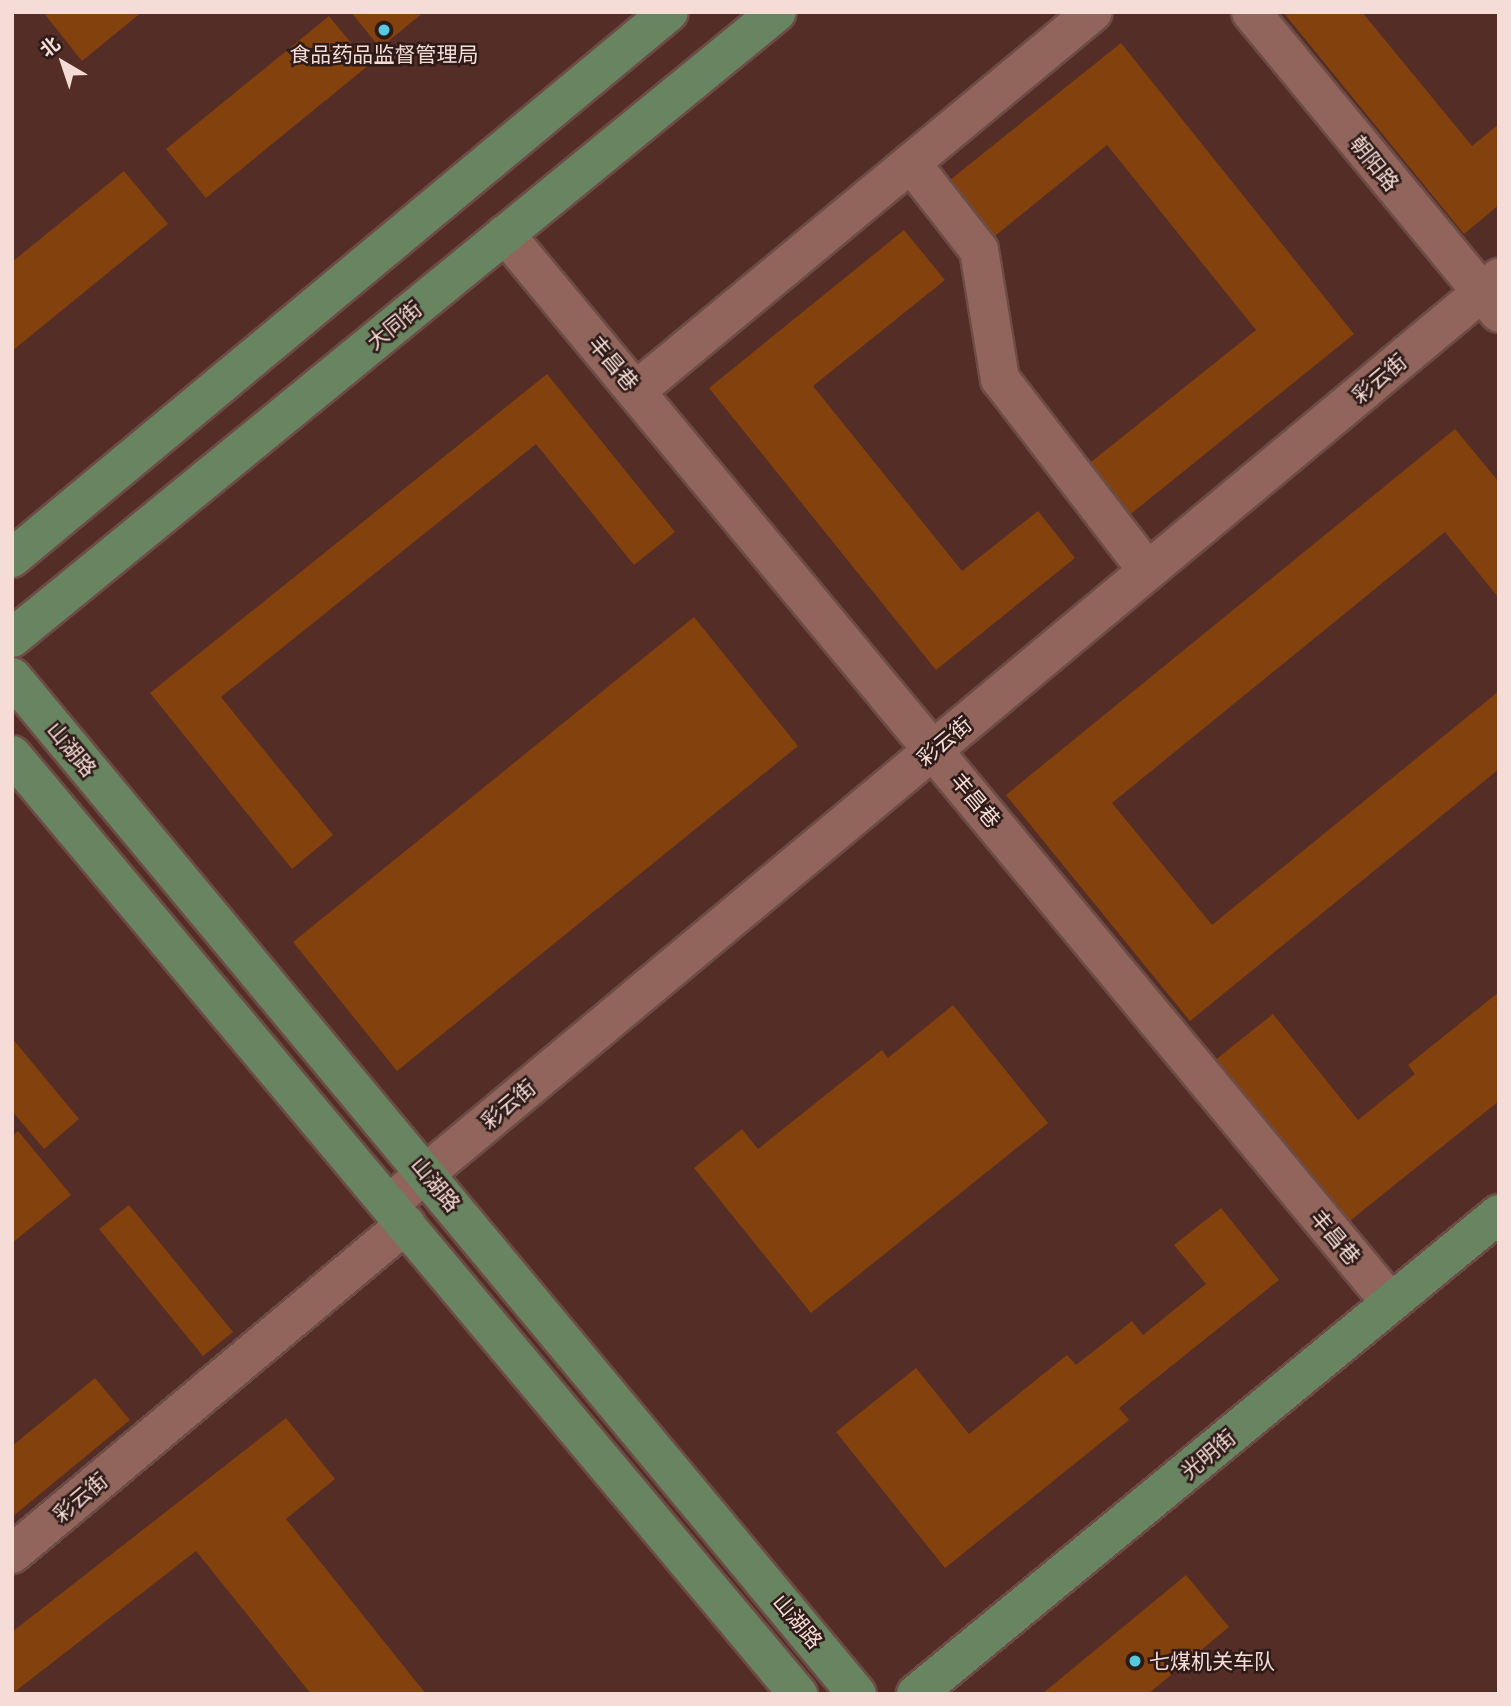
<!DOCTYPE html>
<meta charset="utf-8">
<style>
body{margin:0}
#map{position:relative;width:1511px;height:1706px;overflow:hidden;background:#542d26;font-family:Quicksand,"Noto Sans SC",sans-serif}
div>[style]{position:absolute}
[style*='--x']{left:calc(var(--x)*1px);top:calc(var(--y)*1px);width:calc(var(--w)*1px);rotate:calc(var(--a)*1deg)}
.building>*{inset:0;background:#83410d}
.roads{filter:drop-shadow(2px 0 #6d4c46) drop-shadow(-2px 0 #6d4c46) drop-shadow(0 2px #6d4c46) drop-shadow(0 -2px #6d4c46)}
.minor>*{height:38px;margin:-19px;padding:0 19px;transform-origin:19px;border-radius:19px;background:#91655c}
.major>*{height:38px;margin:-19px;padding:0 19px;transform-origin:19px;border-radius:19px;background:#698461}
.dots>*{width:19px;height:19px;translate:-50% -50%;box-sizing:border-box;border:4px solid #2e1b18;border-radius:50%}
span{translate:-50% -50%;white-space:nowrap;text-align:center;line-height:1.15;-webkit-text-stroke:5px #2e1b18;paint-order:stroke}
.poi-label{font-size:21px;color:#f6dcd7}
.left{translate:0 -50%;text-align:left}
.street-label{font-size:21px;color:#f6dcd7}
.frame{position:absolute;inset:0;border:14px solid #f6dcd7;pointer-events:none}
.north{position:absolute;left:28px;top:28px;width:70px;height:70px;-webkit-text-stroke:5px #2e1b18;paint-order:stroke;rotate:321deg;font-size:19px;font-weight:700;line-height:28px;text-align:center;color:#f6dcd7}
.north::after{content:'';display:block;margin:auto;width:24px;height:32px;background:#f6dcd7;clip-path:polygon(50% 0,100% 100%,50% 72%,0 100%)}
</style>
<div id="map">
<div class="building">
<div style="clip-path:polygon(43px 12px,142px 12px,82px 61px)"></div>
<div style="clip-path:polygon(351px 12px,424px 12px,380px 48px)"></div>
<div style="clip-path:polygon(1283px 12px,1362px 12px,1472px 146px,1499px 124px,1499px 205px,1464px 234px)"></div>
<div style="clip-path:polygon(329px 16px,369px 65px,206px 198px,166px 149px)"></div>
<div style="clip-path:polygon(1121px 43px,1354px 334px,1127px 517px,1086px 466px,1256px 330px,1107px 145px,995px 236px,950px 180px)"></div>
<div style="clip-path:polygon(124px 171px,168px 224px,12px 351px,12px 262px)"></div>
<div style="clip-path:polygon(904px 230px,945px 280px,813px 386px,962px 571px,1038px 511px,1075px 558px,936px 670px,709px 388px)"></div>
<div style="clip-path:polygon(547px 374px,675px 532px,634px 565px,536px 444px,221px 697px,333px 835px,292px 869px,150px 693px)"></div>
<div style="clip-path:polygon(1455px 429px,1499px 482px,1499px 598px,1445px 532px,1112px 803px,1212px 925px,1499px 691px,1499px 769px,1190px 1021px,1006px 795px)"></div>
<div style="clip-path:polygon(694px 617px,798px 746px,397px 1071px,293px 942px)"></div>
<div style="clip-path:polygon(1499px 992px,1499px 1101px,1346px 1224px,1214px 1061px,1273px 1014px,1358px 1120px,1415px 1074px,1408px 1065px)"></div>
<div style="clip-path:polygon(953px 1005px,1048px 1123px,811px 1313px,694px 1168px,742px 1129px,758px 1149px,882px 1050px,888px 1058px)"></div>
<div style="clip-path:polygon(12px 1038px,79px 1119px,44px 1149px,12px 1111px)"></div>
<div style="clip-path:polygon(18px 1131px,71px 1195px,12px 1243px,12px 1136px)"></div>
<div style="clip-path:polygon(129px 1205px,233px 1332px,203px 1356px,99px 1229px)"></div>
<div style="clip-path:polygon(1221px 1208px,1279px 1280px,1119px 1408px,1129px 1420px,945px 1568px,836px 1432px,916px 1368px,969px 1434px,1067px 1355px,1076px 1365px,1132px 1321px,1143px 1335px,1206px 1284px,1174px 1245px)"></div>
<div style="clip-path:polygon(95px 1378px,130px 1420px,12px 1517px,12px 1446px)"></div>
<div style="clip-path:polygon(286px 1418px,335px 1479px,286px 1519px,426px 1694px,311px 1694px,196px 1551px,12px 1694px,12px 1632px)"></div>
<div style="clip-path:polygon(1186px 1575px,1229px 1627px,1148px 1694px,1042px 1694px)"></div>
</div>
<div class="roads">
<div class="minor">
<div style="--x:1251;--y:12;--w:390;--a:50.5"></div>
<div style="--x:911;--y:163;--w:110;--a:52"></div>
<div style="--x:979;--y:250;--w:131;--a:80.8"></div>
<div style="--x:1000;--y:379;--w:242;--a:52.4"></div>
<div style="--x:505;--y:234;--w:1388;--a:50.35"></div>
<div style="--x:637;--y:390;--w:592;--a:-39.66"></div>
<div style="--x:389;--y:1204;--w:1446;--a:-39.84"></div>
<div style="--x:12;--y:1554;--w:514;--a:-39.95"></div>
</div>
<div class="major">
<div style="--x:12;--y:558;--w:854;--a:-39.73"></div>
<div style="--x:12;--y:638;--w:988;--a:-39.29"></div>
<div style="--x:12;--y:677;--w:1322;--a:50.28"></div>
<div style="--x:12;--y:755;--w:1225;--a:50.07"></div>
<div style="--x:916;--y:1694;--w:755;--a:-39.47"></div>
</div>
</div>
<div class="dots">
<div style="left:384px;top:30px;background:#55cadf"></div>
<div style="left:1135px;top:1661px;background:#55cadf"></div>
</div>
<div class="poi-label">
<span style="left:384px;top:54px">食品药品监督管理局</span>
<span class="left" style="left:1149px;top:1661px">七煤机关车队</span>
</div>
<div class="street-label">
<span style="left:1375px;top:163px;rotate:51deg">朝阳路</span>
<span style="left:394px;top:325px;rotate:-39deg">大同街</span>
<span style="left:614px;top:363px;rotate:50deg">丰昌巷</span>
<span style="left:1379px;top:378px;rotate:-40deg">彩云街</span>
<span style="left:944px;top:741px;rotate:-40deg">彩云街</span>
<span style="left:72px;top:749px;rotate:50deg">山湖路</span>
<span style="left:976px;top:800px;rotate:50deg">丰昌巷</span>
<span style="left:508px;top:1104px;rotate:-40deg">彩云街</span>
<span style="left:436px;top:1184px;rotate:50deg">山湖路</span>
<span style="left:1336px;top:1237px;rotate:50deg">丰昌巷</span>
<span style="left:1208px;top:1454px;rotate:-40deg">光明街</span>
<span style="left:80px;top:1497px;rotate:-40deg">彩云街</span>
<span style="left:798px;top:1621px;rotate:50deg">山湖路</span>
</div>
<div class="frame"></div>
<div class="north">北</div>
</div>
